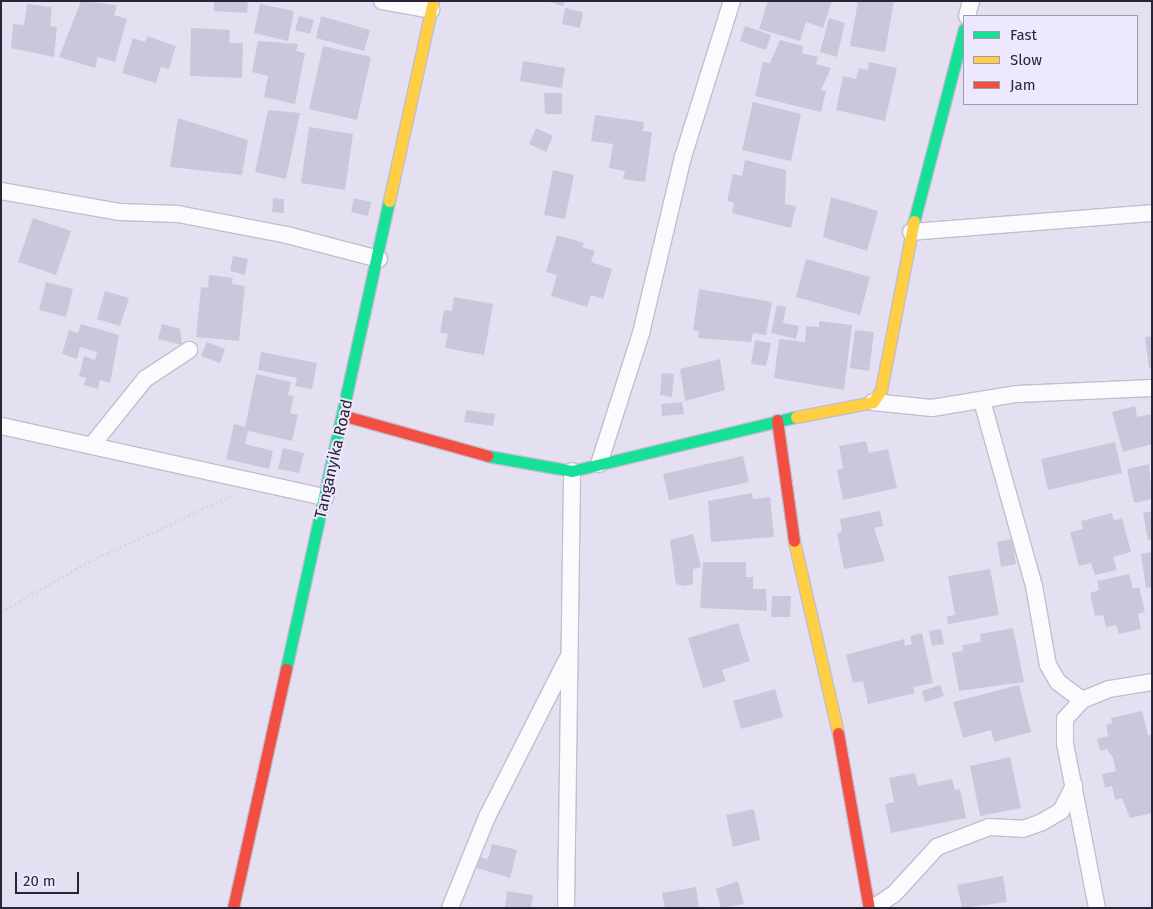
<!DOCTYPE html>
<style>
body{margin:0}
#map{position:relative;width:1153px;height:909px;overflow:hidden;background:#e4e0f2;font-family:"Fira Sans",sans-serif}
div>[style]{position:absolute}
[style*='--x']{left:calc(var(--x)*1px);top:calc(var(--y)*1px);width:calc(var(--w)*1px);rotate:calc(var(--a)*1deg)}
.building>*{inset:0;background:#cbc7da}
.path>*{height:3px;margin-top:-1.5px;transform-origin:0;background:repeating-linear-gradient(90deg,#d8d7dc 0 2.5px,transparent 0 5px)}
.roads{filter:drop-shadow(1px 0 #c2bdcf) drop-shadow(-1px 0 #c2bdcf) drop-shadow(0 1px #c2bdcf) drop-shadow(0 -1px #c2bdcf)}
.street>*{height:16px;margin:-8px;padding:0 8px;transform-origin:8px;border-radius:8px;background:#fbfafd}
.fast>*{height:11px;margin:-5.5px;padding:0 5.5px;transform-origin:5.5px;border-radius:5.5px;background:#16e098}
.slow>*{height:11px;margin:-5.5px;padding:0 5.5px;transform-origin:5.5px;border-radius:5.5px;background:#ffcf43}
.jam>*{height:11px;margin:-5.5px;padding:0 5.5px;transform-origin:5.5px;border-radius:5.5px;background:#f24e42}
span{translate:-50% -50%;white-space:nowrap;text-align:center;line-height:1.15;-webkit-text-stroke:4px #ede8fd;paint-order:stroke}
.street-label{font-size:16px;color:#292438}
.frame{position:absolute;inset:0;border:2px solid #292438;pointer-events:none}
.legend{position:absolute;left:963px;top:15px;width:175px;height:90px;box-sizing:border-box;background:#ede8fd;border:1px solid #9f9aae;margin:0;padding:6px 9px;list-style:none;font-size:15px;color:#292438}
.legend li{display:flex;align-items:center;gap:10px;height:25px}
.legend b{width:25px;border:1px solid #9f9aae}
.scale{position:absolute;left:15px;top:872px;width:64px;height:22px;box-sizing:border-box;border:2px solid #292438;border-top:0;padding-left:6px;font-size:15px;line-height:18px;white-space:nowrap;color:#292438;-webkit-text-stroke:4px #ede8fd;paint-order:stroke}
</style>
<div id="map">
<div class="building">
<div style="clip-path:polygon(81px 1px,117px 5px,114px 15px,127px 19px,115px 62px,98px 57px,95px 68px,59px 57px)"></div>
<div style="clip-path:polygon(214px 1px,248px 1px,247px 13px,214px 11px)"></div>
<div style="clip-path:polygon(548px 1px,565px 1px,563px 6px)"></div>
<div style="clip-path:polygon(768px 1px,832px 1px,823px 28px,806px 22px,800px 41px,759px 29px)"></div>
<div style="clip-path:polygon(858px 1px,894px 1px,885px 52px,850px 46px)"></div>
<div style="clip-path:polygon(27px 4px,52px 7px,50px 26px,57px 27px,54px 57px,11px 48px,13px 24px,24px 25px)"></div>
<div style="clip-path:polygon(260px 4px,294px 11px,288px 41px,254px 33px)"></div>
<div style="clip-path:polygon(565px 8px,583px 12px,580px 28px,562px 24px)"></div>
<div style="clip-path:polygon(299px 16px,314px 20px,310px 34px,295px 30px)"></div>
<div style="clip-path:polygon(321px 16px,370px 30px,364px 51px,316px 38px)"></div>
<div style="clip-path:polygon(829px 18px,845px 23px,837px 57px,820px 52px)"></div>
<div style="clip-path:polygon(745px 26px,771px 35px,766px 50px,740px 41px)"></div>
<div style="clip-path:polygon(191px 28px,230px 30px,229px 43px,243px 43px,242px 78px,190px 76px)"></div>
<div style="clip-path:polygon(147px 36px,176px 46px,169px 69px,161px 67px,156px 83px,122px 73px,133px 38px,145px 42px)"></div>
<div style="clip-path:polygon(780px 40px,803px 46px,802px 53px,818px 57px,816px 64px,831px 68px,821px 90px,826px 91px,821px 112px,755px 96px,763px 62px,770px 63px)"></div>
<div style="clip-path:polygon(258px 41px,298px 44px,296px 51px,305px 53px,295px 104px,264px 97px,268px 76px,252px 72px)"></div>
<div style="clip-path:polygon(323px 46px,371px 57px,357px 120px,309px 109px)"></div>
<div style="clip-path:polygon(523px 61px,565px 68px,562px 88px,520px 81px)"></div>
<div style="clip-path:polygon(869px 62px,897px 68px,885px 121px,836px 110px,843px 76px,856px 79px,859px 68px,868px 70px)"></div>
<div style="clip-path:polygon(544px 93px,562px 93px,562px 114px,545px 114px)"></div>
<div style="clip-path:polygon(753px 102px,801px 114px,791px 161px,742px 150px)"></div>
<div style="clip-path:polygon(268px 110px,300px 113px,286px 179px,255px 172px)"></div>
<div style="clip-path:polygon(595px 115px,644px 122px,643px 131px,652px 132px,645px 182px,623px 179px,625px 171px,609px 168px,613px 144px,591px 141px)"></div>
<div style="clip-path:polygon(178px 118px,248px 140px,242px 175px,170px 167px)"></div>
<div style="clip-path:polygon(309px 127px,353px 134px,345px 190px,301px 183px)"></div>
<div style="clip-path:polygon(536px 128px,553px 136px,546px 152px,529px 144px)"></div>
<div style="clip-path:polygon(745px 160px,786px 170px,785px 204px,796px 206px,791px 228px,732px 213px,734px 203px,727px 201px,733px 174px,742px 176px)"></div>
<div style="clip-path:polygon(553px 170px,574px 175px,565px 219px,544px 215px)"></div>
<div style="clip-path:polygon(831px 197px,878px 211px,867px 251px,823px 237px)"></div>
<div style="clip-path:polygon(273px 198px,284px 199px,284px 213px,272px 212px)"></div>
<div style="clip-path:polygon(354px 198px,371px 202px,368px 216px,351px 212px)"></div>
<div style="clip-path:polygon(33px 218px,71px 231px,56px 275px,18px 262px)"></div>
<div style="clip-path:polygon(557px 235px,584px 243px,582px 247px,595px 251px,591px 262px,612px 269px,603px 299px,591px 295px,587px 307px,551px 296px,557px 275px,546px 272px)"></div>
<div style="clip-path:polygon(233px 256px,248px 259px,245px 275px,230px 271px)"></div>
<div style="clip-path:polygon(806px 259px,870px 277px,860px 315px,796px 297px)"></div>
<div style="clip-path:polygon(209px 275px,233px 278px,232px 284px,245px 286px,239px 341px,196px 337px,201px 287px,208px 288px)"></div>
<div style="clip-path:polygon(46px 282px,73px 289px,66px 317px,39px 310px)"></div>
<div style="clip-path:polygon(699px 289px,772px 302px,766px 335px,753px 333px,751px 342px,698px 338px,699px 331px,693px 330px)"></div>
<div style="clip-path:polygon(105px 291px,129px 298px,120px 326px,97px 319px)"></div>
<div style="clip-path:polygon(454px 297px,493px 304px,484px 355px,445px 348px,448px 334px,440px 333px,444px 310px,452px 311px)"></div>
<div style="clip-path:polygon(777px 305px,786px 307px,783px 323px,799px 326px,796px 339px,771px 333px)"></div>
<div style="clip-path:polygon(819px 321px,852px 325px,844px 390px,774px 378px,779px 339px,805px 342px,806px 326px,819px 327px)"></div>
<div style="clip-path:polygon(81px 324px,119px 335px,110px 383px,100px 380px,98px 389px,84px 385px,86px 378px,79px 376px,84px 356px,95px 360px,97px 352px,80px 347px,77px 359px,62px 354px,69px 330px,78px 333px)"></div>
<div style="clip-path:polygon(162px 324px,180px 329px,182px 345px,158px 339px)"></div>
<div style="clip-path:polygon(855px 330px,874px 332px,869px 371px,850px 368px)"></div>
<div style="clip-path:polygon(1152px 336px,1152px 367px,1149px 368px,1145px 337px)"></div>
<div style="clip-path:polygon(755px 340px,771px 343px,766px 366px,751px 364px)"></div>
<div style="clip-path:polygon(207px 342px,225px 349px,220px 363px,201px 356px)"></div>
<div style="clip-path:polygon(261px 352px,317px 363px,312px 389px,295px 386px,297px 378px,258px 370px)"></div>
<div style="clip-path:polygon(720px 359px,725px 390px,685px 401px,680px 369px)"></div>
<div style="clip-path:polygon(662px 373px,674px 374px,672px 397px,660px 395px)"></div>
<div style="clip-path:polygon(256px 374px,291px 382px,288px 395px,294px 396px,290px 413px,298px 415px,292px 441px,248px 431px,245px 444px,273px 451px,269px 469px,226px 459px,234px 424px,245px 427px)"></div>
<div style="clip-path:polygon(682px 402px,684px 414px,662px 416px,661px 404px)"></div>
<div style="clip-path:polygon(1135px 406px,1137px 417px,1152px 414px,1152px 444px,1123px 452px,1112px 412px)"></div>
<div style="clip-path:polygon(466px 410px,495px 414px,493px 426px,464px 422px)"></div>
<div style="clip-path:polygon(866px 441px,869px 453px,888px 449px,897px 488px,843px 500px,837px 470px,843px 468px,839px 446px)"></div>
<div style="clip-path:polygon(1115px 442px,1122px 473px,1048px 490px,1041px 459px)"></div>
<div style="clip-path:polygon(283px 448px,304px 453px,299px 473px,278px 469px)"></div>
<div style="clip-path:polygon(743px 456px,749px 482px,669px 500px,663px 474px)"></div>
<div style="clip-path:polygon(1149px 464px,1152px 499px,1134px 503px,1127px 469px)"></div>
<div style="clip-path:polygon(752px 493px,753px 499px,770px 497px,774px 537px,711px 542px,708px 501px)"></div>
<div style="clip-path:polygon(880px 511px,883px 526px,874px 528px,885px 561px,844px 569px,837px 533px,842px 532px,840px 519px)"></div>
<div style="clip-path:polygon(1152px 511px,1152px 539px,1148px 540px,1143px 513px)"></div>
<div style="clip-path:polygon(1112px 513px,1114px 521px,1122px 518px,1131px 552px,1113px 557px,1117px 570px,1095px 575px,1091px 563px,1079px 566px,1070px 532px,1083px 529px,1081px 521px)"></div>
<div style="clip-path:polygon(693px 534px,701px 567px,693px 569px,693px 584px,684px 586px,676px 584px,670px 540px)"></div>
<div style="clip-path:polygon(1012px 539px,1016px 564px,1001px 567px,997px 542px)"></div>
<div style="clip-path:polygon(1152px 552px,1152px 587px,1146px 588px,1141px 554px)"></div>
<div style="clip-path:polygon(703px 562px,746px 562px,746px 577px,753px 577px,753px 589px,766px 589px,767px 611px,700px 608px)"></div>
<div style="clip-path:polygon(990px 569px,999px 615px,948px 624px,947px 616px,955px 615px,948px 576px)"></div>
<div style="clip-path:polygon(1129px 574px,1133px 589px,1139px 587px,1145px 612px,1138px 614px,1141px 629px,1119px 634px,1116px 625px,1106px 627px,1103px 615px,1095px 616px,1090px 593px,1099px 590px,1097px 581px)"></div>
<div style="clip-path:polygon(772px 596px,791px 596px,790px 617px,771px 617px)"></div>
<div style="clip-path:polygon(738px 623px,750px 661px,722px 670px,726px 681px,703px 688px,688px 638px)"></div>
<div style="clip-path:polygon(1013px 628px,1024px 682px,959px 691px,952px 653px,963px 651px,962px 645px,981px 642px,980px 634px)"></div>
<div style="clip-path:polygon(941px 629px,944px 644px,932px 646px,929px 631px)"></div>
<div style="clip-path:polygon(922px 633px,933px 683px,913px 687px,915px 693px,868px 704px,863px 681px,853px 683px,846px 655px,904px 639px,905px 646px,912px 644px,910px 636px)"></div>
<div style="clip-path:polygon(940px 685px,944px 696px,925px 702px,922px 691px)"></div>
<div style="clip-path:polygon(1019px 685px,1031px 732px,994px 742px,991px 730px,963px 738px,953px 702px)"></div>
<div style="clip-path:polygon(775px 689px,783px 717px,741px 729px,733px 701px)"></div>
<div style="clip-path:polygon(1142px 711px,1148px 735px,1152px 735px,1152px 813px,1130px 818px,1122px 798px,1115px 800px,1112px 786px,1105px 788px,1102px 774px,1116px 771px,1113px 758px,1107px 749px,1100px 751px,1097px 739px,1108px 736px,1106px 725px,1112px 723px,1111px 718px)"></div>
<div style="clip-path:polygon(1010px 757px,1021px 808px,980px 816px,970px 766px)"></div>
<div style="clip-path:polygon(915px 773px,918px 786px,952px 779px,955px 790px,960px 789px,966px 818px,891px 833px,885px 804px,894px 802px,889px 778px)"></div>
<div style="clip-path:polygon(754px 809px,760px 840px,733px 847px,726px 815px)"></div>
<div style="clip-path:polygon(492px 844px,517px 850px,510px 878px,477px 868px,479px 857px,488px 859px)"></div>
<div style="clip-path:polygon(1003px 876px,1007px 902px,962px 908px,957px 885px)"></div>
<div style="clip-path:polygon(738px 881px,744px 904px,721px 908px,716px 889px)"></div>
<div style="clip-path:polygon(696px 887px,699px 908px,665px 908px,662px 893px)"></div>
<div style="clip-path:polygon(507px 891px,533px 895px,531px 908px,505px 908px)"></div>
</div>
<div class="path">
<div style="--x:1;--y:612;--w:100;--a:-29.9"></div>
<div style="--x:88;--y:562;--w:157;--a:-24.8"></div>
</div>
<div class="roads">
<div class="street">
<div style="--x:382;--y:1;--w:50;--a:10.4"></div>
<div style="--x:967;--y:16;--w:16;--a:-75"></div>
<div style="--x:1;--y:191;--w:121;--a:10"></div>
<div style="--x:120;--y:212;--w:58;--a:2"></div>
<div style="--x:178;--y:214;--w:111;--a:10.9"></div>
<div style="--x:287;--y:235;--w:95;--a:14.6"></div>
<div style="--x:911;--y:232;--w:242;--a:-4.5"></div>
<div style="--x:982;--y:401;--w:192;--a:74.3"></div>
<div style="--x:1034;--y:586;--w:80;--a:80"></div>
<div style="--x:1048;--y:665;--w:20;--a:60"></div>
<div style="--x:1058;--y:682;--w:30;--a:37"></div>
<div style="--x:873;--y:402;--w:59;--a:5.8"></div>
<div style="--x:932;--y:408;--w:86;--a:-9.4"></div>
<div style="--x:1017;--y:394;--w:135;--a:-2.5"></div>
<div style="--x:1;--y:426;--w:332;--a:12.4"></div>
<div style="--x:92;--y:445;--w:85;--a:-51.2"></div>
<div style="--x:145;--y:379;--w:53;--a:-33.4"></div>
<div style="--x:599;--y:464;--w:138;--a:-72.2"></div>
<div style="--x:641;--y:333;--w:181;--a:-76.6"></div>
<div style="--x:683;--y:157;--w:164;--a:-72.6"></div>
<div style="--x:450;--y:908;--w:98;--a:-67.9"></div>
<div style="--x:487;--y:817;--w:177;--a:-63.1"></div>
<div style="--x:566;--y:908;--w:437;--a:-89.2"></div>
<div style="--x:873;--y:908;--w:25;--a:-34"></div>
<div style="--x:894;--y:894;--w:64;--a:-47.5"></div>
<div style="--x:937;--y:847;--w:56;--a:-21"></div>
<div style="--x:989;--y:827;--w:34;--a:3"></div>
<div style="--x:1023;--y:829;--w:20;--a:-20"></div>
<div style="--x:1042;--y:822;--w:22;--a:-30"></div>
<div style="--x:1061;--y:811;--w:29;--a:-63"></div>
<div style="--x:1097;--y:908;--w:168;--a:-101"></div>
<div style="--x:1065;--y:743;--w:24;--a:-90"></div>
<div style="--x:1065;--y:719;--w:25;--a:-48"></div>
<div style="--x:1082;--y:700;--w:29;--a:-22"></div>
<div style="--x:1109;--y:689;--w:44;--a:-9.2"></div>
</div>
<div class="fast">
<div style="--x:914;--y:221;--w:198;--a:-75.4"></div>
<div style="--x:488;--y:456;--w:85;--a:10.1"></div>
<div style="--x:572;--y:471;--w:230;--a:-13.6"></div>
<div style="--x:286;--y:669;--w:479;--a:-77.6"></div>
</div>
<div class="slow">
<div style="--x:389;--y:201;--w:205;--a:-77.6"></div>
<div style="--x:796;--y:417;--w:78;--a:-11"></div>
<div style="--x:873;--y:402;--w:14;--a:-56"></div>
<div style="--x:881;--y:390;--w:172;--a:-79"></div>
<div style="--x:794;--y:541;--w:197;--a:77.1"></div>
</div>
<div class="jam">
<div style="--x:345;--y:416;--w:148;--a:15.6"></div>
<div style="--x:777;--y:420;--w:122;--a:82"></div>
<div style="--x:838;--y:733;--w:178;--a:80"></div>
<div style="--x:233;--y:908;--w:245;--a:-77.5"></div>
</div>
</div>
<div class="street-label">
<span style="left:334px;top:459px;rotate:-77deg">Tanganyika Road</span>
</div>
<div class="frame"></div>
<ul class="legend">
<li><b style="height:6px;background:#16e098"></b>Fast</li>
<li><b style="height:6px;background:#ffcf43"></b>Slow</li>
<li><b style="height:6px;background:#f24e42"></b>Jam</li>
</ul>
<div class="scale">20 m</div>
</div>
